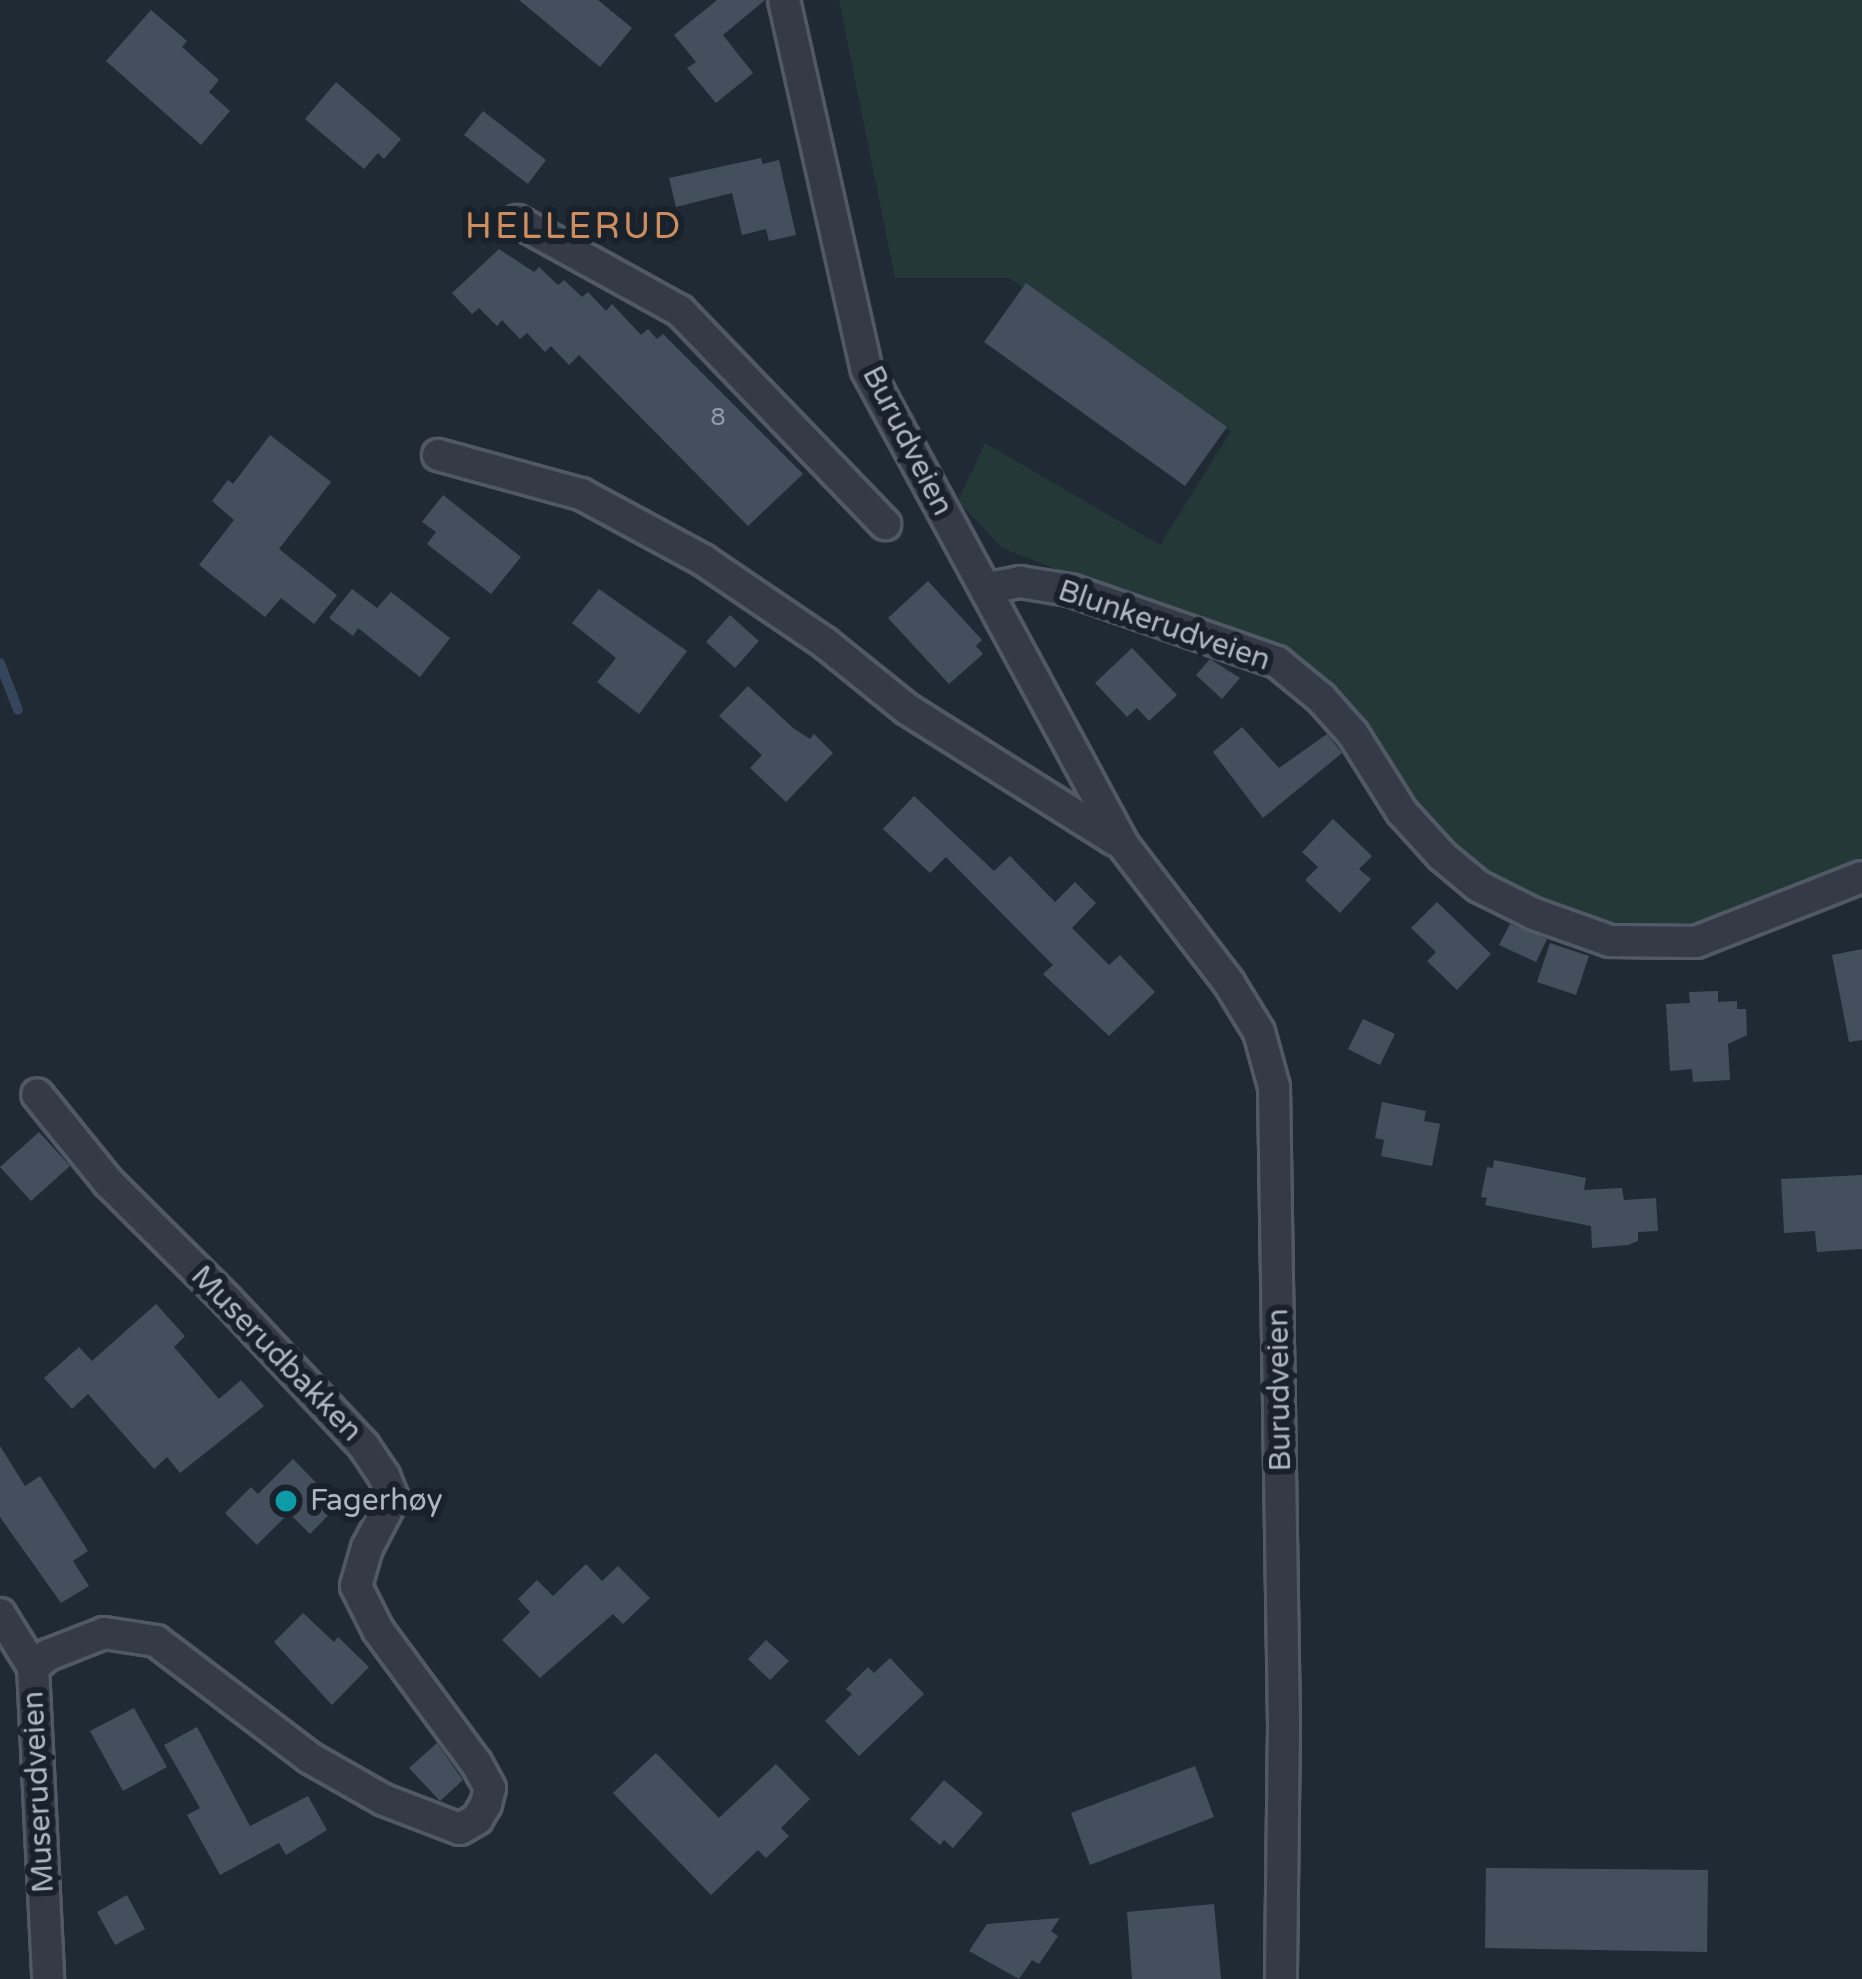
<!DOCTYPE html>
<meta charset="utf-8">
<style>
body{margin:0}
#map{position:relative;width:1862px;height:1979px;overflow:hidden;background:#202a35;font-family:"Varela Round",sans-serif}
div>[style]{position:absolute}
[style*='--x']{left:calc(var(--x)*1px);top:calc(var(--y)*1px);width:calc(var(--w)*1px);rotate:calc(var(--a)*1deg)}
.green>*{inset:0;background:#253838}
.stream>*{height:10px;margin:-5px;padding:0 5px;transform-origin:5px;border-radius:5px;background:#35455c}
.building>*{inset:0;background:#444f5d}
.roads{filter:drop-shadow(3px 0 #515964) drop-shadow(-3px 0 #515964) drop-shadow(0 3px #515964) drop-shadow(0 -3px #515964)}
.minor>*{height:30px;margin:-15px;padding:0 15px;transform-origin:15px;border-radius:15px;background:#343b46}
.dots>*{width:33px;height:33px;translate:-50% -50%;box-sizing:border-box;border:6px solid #19212a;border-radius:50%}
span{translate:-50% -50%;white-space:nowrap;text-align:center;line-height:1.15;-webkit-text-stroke:12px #19212a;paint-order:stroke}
.number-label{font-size:24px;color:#949caa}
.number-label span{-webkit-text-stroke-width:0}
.street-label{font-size:30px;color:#aeb6c3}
.poi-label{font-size:30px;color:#aeb6c3}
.left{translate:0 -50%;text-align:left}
.quarter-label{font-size:36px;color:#cd8d5e;letter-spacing:3px}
</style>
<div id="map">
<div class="green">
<div style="clip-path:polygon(839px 0,1862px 0,1862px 863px,1682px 931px,1601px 930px,1479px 885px,1314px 670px,1002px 548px,958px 501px,985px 443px,1160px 545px,1231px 431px,1009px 278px,895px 278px)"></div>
</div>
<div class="stream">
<div style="--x:0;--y:663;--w:50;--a:69"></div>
</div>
<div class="building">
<div style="clip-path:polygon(519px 0,598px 0,632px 28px,600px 67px)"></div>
<div style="clip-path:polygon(717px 0,765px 0,723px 35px,753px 73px,716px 103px,687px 68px,696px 62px,674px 35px)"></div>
<div style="clip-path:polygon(151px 10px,187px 41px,182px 47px,219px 80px,209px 92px,230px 111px,201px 145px,106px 61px)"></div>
<div style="clip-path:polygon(336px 82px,401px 139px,384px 159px,378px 153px,364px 169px,305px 119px)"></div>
<div style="clip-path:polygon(483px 111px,546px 160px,528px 184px,464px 135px)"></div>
<div style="clip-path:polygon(761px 158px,763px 164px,779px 160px,796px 235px,769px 241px,766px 229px,742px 235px,732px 193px,676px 207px,669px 178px)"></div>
<div style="clip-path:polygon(499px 249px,534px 272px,539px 267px,558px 285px,564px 280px,582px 297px,588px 292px,606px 311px,612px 304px,641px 335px,648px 329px,657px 339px,663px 334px,803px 474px,748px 526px,579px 355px,569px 365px,551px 346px,545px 352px,527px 333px,520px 339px,502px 320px,497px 326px,479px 308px,472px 314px,452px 293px)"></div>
<div style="clip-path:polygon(1026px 283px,1227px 427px,1185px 486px,984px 342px)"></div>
<div style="clip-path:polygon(270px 435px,331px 482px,279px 549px,337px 595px,314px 624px,281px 598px,265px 617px,199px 565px,234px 520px,212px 501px,228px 480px,233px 484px)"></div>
<div style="clip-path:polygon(443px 495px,521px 557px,491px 594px,427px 544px,436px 532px,422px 522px)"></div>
<div style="clip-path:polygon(928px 581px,982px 640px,976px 646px,983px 654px,949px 684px,888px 618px)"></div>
<div style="clip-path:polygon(352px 589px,377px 608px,391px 592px,450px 638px,420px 677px,358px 628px,353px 636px,329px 618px)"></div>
<div style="clip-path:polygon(599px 589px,687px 651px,639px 714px,597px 682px,616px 658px,572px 623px)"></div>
<div style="clip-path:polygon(730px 615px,759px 641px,735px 668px,706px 642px)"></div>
<div style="clip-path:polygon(1132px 648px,1177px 695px,1149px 721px,1137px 708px,1127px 717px,1095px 683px)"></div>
<div style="clip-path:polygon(1210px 659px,1240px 678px,1222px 699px,1196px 675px)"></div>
<div style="clip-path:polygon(748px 686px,793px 728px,810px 739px,814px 734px,833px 753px,786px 802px,750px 768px,762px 755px,719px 716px)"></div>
<div style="clip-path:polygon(1242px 727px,1279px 768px,1327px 734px,1342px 753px,1263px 818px,1213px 752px)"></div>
<div style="clip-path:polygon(914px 796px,994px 871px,1010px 856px,1055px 902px,1075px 882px,1096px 903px,1072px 928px,1109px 965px,1120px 955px,1155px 992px,1109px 1036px,1043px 974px,1053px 965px,946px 857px,930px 873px,883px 829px)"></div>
<div style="clip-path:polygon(1333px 819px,1372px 856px,1359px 869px,1371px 879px,1340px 913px,1305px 880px,1318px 867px,1302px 852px)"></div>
<div style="clip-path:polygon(1437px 902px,1491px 954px,1457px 990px,1427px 961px,1436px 952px,1411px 928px)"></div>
<div style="clip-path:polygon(1510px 924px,1547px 939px,1536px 962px,1499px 945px)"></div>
<div style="clip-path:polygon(1550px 943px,1589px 956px,1576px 995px,1537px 982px)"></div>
<div style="clip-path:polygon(1862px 949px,1862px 1040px,1849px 1042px,1832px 955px)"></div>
<div style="clip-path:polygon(1718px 991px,1718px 1002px,1737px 1001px,1737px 1009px,1746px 1009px,1747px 1035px,1728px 1044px,1730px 1080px,1693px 1082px,1692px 1069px,1670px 1071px,1666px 1004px,1690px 1003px,1689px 992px)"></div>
<div style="clip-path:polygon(1363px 1019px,1395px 1034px,1380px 1065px,1348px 1049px)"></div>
<div style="clip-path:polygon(1382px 1102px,1426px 1111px,1424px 1121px,1440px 1124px,1432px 1166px,1381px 1156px,1384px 1140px,1375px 1138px)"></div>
<div style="clip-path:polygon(39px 1132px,70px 1166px,31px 1201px,0 1167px)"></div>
<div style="clip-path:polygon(1494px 1160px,1586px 1178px,1584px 1190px,1622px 1188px,1624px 1200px,1656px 1198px,1658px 1231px,1638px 1232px,1638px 1241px,1628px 1245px,1592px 1248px,1591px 1226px,1485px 1205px,1487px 1198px,1481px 1197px,1487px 1167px,1493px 1168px)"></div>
<div style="clip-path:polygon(1862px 1175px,1862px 1249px,1817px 1252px,1815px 1231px,1784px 1233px,1781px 1179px)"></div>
<div style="clip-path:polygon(156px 1304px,185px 1336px,174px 1347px,219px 1399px,241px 1380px,264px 1406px,180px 1473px,167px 1457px,154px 1469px,88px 1394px,72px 1409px,44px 1378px,79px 1347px,92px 1361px)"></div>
<div style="clip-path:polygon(0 1446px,25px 1486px,40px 1476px,88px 1551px,73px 1561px,89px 1586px,61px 1603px,0 1517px)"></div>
<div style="clip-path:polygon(293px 1459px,338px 1505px,310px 1534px,289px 1513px,257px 1545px,225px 1513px,251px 1487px,258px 1494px)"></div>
<div style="clip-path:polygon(586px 1564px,602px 1581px,618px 1566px,650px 1598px,623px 1624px,613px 1614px,540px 1678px,502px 1640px,530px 1612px,518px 1599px,537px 1580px,553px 1596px)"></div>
<div style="clip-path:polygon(303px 1613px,334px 1642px,338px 1637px,369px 1667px,332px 1705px,274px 1642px)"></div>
<div style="clip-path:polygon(766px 1640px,789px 1661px,770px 1680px,748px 1659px)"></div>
<div style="clip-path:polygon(890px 1658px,924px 1694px,859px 1756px,825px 1721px,852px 1694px,846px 1689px,868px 1667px,874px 1673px)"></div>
<div style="clip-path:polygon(134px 1708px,167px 1767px,123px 1791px,90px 1731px)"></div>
<div style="clip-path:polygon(197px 1727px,250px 1826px,308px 1796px,327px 1830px,286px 1855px,279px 1843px,220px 1875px,187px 1815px,200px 1808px,164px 1745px)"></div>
<div style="clip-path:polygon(437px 1743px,463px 1780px,440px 1801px,409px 1768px)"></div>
<div style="clip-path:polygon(656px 1753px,719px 1818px,776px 1764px,810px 1799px,781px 1828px,789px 1836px,766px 1858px,758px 1850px,711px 1895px,613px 1793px)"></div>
<div style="clip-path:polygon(1195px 1766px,1214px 1817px,1090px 1865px,1071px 1813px)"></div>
<div style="clip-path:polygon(944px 1780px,983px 1813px,953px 1848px,944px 1840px,940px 1845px,910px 1819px)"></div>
<div style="clip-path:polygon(1486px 1868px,1708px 1870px,1707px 1952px,1485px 1948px)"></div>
<div style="clip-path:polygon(127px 1895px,145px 1929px,115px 1945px,97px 1912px)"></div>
<div style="clip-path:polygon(1214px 1904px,1221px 1979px,1132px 1979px,1127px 1912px)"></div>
<div style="clip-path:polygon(1060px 1918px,1051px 1931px,1058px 1936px,1039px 1964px,1032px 1960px,1019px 1979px,969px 1951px,987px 1924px)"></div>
</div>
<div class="roads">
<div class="minor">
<div style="--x:784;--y:0;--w:379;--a:77.4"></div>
<div style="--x:867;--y:370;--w:541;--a:61.63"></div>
<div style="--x:1124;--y:846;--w:173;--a:52.5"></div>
<div style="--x:1229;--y:983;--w:57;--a:58.5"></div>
<div style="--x:1259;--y:1032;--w:57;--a:74.7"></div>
<div style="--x:1274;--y:1087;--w:639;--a:89.1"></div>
<div style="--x:1284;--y:1726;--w:253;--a:90.7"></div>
<div style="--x:517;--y:221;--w:186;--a:28.9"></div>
<div style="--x:680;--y:311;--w:296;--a:46.1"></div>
<div style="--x:438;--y:455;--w:148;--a:15.3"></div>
<div style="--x:581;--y:494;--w:139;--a:28.4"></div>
<div style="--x:703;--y:560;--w:148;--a:34.2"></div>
<div style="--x:825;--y:643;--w:105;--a:38.8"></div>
<div style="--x:907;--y:709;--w:246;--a:32.2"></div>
<div style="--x:989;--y:588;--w:32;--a:-11"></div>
<div style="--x:1020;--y:582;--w:51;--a:9.1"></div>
<div style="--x:1070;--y:590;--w:219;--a:19.2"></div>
<div style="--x:1277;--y:662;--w:57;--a:39.3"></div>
<div style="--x:1321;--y:698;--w:48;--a:48.4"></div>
<div style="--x:1353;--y:734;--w:92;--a:57.9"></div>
<div style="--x:1402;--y:812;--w:59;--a:47.7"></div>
<div style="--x:1442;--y:856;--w:47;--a:39.8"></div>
<div style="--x:1478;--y:886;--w:63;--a:26.6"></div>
<div style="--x:1534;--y:914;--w:81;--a:19.6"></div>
<div style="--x:1610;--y:941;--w:86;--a:0.7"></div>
<div style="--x:1696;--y:942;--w:178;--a:-21.4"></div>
<div style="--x:0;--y:1614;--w:62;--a:58.1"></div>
<div style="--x:33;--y:1667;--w:312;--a:87.2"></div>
<div style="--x:33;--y:1667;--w:19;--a:-39"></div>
<div style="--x:48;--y:1655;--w:60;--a:-21.4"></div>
<div style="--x:104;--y:1633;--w:53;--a:8.7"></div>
<div style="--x:156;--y:1641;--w:193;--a:37.2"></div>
<div style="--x:310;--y:1758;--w:85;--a:29.6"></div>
<div style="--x:384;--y:1800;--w:81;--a:20.9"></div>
<div style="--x:460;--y:1829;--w:20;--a:-30"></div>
<div style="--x:477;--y:1819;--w:17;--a:-59"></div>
<div style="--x:486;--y:1804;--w:16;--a:-76"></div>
<div style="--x:490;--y:1788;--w:29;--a:-119"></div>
<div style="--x:476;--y:1763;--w:165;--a:-126.4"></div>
<div style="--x:378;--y:1630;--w:49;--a:-116.6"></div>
<div style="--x:356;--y:1586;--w:40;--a:-74"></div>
<div style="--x:367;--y:1548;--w:56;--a:-62.5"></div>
<div style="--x:393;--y:1498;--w:24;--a:-112"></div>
<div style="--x:384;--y:1476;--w:36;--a:-124"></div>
<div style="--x:364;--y:1446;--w:200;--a:-133.2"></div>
<div style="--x:227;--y:1300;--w:166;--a:-135.2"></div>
<div style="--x:109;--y:1183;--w:114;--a:-129"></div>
</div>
</div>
<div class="dots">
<div style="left:286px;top:1501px;background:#0f9aa8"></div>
</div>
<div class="number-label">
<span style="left:718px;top:418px">8</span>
</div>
<div class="street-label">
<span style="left:907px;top:441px;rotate:63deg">Burudveien</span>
<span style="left:1164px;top:626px;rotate:19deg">Blunkerudveien</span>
<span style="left:276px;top:1354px;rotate:46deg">Muserudbakken</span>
<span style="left:1280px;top:1390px;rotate:-91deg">Burudveien</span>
<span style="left:39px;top:1792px;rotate:-93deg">Muserudveien</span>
</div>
<div class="poi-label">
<span class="left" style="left:310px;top:1501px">Fagerhøy</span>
</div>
<div class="quarter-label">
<span style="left:574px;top:227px">HELLERUD</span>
</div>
</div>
